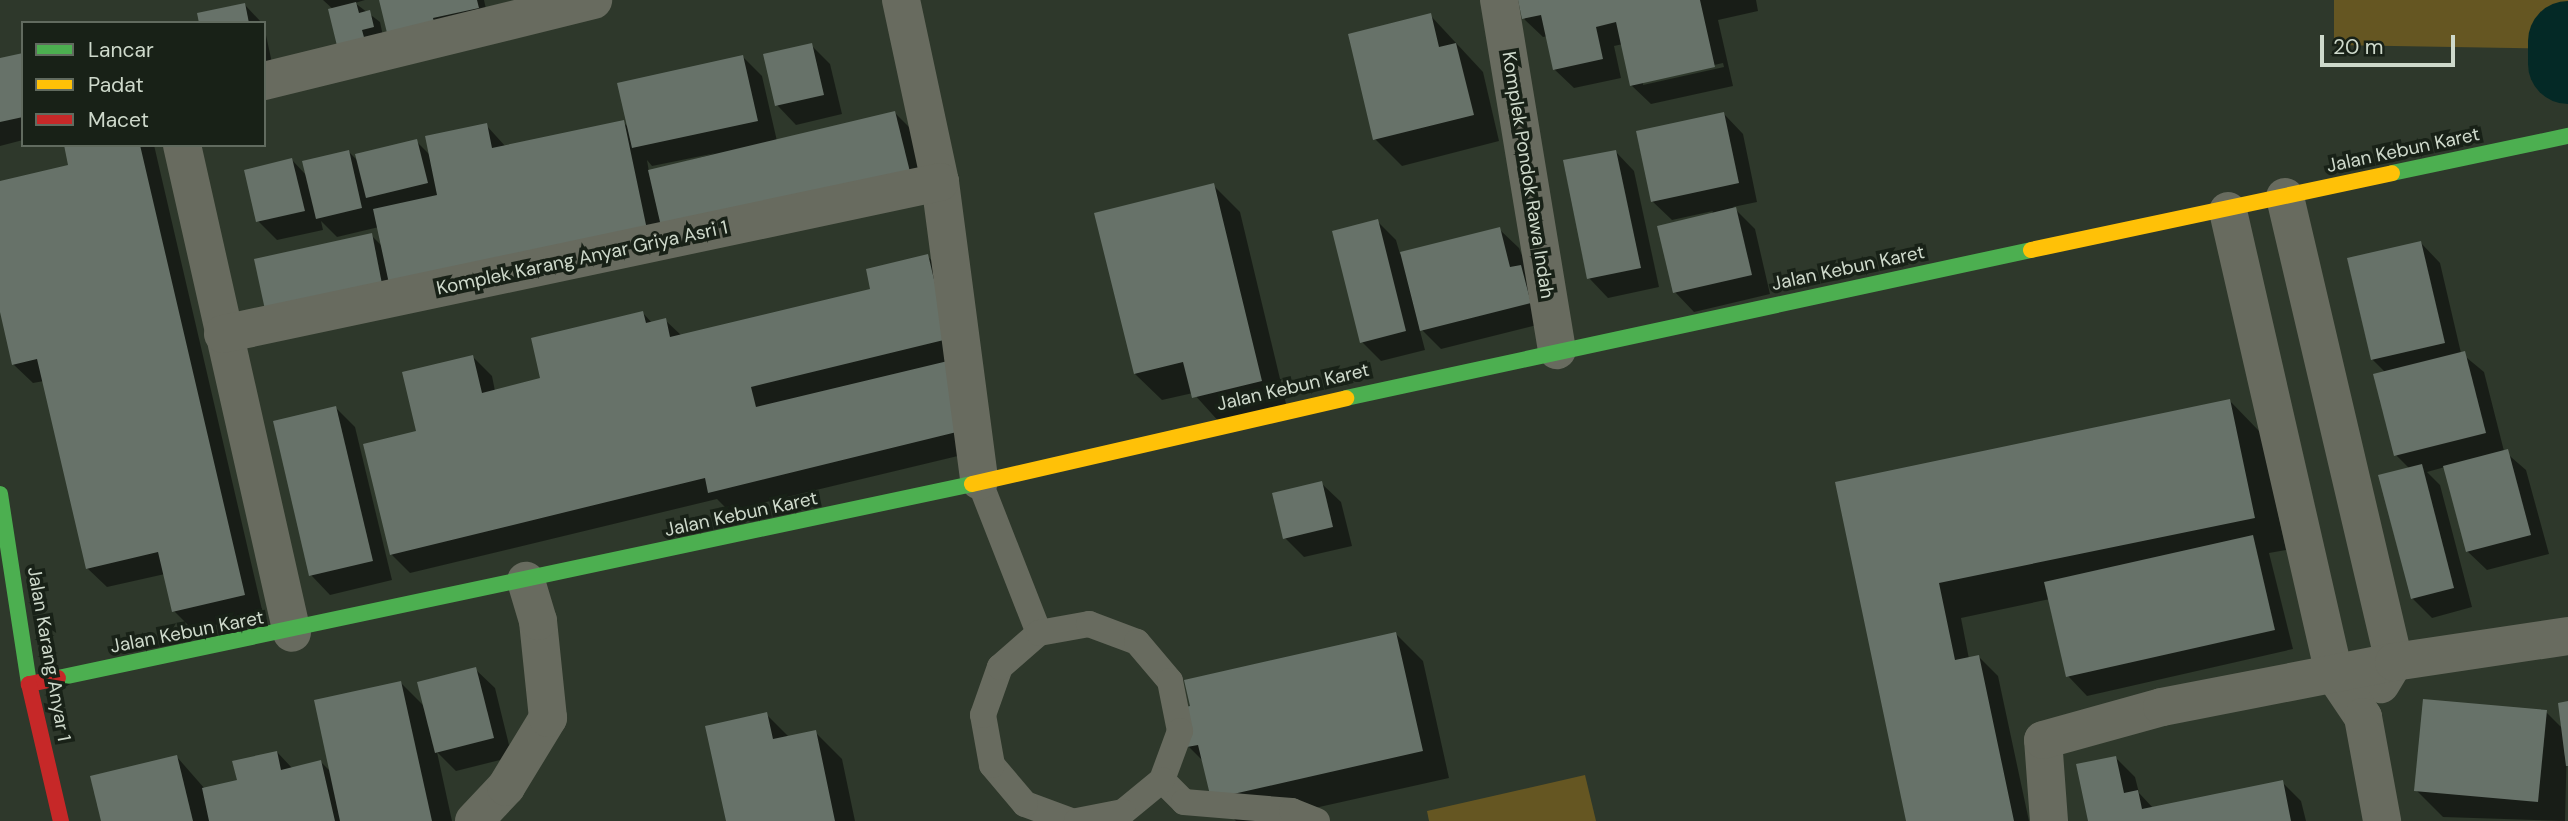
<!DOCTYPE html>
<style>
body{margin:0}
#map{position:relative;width:2568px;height:821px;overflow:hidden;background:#2e382b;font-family:"DM Sans",sans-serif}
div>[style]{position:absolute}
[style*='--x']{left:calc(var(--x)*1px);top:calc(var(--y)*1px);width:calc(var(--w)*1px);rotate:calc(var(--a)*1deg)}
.green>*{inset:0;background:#655622}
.shadow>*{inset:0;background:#0007}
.river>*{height:80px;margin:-40px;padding:0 40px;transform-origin:40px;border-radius:40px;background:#042926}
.building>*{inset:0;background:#677269}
.lane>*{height:26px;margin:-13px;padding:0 13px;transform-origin:13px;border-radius:13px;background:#686b5f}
.street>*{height:38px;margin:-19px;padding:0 19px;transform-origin:19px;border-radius:19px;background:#686b5f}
.fast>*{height:16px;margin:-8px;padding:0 8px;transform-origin:8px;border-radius:8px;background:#4caf50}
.slow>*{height:16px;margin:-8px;padding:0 8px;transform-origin:8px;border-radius:8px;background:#ffc107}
.jam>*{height:16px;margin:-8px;padding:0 8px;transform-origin:8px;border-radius:8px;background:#c62828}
span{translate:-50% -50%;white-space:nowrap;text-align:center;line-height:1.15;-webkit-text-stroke:7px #182117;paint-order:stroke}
.street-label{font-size:19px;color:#ced9cb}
.legend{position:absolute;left:21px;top:21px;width:245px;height:126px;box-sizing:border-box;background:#182117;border:2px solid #616b5f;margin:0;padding:9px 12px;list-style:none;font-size:21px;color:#ced9cb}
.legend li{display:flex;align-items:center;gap:14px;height:35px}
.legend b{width:35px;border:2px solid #616b5f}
.scale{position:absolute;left:2320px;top:35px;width:135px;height:32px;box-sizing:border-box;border:4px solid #ced9cb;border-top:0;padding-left:9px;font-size:21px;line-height:24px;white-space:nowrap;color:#ced9cb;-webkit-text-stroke:5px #182117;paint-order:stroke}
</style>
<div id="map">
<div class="green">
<div style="clip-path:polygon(2334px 0,2568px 0,2568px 49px,2334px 45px)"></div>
<div style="clip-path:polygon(1585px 775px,1596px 821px,1429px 821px,1427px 811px)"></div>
</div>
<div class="shadow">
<div style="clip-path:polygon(323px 0,365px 0,355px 3px,380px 22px,383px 36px,372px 45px)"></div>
<div style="clip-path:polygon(381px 0,484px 0,488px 18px,442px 28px)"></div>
<div style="clip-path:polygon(evenodd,1519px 0,1756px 0,1758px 11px,1718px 20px,1733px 86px,1651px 104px,1631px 85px,1623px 44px,1614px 46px,1621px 78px,1574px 88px,1554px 69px,1548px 36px,1543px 37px,1523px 18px,1519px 0,1723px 63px,1724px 67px,1643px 85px,1643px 81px,1723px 63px)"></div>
<div style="clip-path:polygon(245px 5px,262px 23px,201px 23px)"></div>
<div style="clip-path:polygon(1430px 15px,1483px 72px,1499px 141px,1402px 166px,1375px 139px)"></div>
<div style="clip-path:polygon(264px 26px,277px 86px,264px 89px)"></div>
<div style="clip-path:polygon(811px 45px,830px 64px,842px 114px,796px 125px,777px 105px)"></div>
<div style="clip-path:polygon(23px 54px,23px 140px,0 146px,0 60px)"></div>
<div style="clip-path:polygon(evenodd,743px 57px,762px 76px,777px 141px,895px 113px,914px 132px,929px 195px,288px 338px,371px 235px,383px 247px,379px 227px,337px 237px,321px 221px,323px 230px,277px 240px,258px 221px,292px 160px,307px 176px,349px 152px,359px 162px,416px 141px,430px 155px,486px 125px,506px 147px,623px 122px,629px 128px,743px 57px,716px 153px,649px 172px,647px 160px,652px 166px,716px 153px)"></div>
<div style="clip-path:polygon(1724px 114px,1743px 134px,1757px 202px,1733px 207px,1755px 229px,1770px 294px,1694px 312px,1675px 292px,1713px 211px,1672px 220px,1652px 201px)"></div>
<div style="clip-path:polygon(66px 145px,154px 145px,263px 614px,193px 630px,174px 611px,165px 574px,107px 587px,87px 568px,44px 381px,33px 383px,13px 364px,0 306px,0 182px,71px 166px)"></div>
<div style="clip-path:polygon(1615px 151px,1634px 171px,1659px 287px,1608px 298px,1589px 278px)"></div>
<div style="clip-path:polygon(1213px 185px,1240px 212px,1287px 408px,1221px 424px,1193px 393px,1162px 400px,1135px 374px)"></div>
<div style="clip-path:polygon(1377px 221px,1396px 240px,1400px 254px,1499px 229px,1519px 248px,1549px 322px,1441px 349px,1419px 327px,1425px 350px,1381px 361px,1362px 342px)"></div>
<div style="clip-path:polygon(2421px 243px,2440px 263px,2461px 353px,2484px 372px,2504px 451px,2526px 470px,2549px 554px,2487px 570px,2467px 551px,2445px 467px,2427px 472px,2440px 485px,2472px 607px,2432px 618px,2412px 598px,2410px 469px,2396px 455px,2386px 373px,2372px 359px)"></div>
<div style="clip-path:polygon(927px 256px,947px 275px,987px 449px,729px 511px,717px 499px,410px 573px,391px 554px,418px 432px,473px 357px,492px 376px,495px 391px,542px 380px,643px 313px,652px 323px,665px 320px,682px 336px,872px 290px)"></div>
<div style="clip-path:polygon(2229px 400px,2261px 433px,2286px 550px,2269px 553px,2293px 649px,2087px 696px,2068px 676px,2050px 599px,1961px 618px,1969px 659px,1979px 657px,1998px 676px,2029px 821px,1908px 821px,1837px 483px)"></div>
<div style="clip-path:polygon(336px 408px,355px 427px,392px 580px,330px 595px,311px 575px)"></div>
<div style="clip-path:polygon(1321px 483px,1341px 502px,1352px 546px,1304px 557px,1285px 538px)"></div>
<div style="clip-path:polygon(1396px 634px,1423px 661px,1449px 778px,1257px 821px,1236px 821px,1213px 798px,1204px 762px,1188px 746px)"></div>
<div style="clip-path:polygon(475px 669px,495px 688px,512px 757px,456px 771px,437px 752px,452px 821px,103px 821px,177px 757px,205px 789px,239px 781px,277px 752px,293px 769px,321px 762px,332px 773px,401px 683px,426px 708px)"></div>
<div style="clip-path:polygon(2568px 703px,2565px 821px,2443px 817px,2416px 790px,2546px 712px,2563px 729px)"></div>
<div style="clip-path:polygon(766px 714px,790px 738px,815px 732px,842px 759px,855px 821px,728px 821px)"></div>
<div style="clip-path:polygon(2116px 758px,2135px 777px,2139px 793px,2154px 809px,2282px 782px,2301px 801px,2306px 821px,2089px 821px)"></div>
</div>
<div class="river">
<div style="--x:2568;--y:41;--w:23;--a:90"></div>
</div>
<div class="building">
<div style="clip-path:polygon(379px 0,477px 0,479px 8px,433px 18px,435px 26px,388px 37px)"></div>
<div style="clip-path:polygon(1518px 0,1700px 0,1715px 67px,1630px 86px,1616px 22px,1596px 27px,1603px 59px,1553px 70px,1541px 15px,1522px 19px)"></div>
<div style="clip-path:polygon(356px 2px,359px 13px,370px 10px,374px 27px,362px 30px,367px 48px,339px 54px,328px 9px)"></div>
<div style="clip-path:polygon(245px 3px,249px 23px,199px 23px,197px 13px)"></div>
<div style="clip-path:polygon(1431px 13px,1439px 47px,1456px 43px,1474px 115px,1373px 140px,1348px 34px)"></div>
<div style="clip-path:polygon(812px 43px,824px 95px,775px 106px,763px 54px)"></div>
<div style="clip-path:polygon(23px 53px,23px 117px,0 122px,0 58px)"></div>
<div style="clip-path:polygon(743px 55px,758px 121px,632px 148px,617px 83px)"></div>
<div style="clip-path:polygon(895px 111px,911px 176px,663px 235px,648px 170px)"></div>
<div style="clip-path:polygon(1724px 112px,1739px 183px,1651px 202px,1636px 131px)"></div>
<div style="clip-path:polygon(624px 120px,649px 239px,391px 293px,373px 209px,437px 195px,425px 136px,487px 123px,492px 148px)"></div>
<div style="clip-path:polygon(417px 139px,428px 183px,366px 198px,355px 154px)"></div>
<div style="clip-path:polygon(64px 145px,140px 145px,245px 595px,172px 612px,158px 552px,86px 569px,37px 359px,12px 365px,0 312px,0 181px,68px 165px)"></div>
<div style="clip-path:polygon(349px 150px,362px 208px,316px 219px,302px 161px)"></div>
<div style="clip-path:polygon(1616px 150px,1641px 268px,1587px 279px,1563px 160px)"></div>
<div style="clip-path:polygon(292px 158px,305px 211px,256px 222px,244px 170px)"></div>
<div style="clip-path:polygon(1214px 183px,1262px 381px,1192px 398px,1183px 362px,1134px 374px,1094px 213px)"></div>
<div style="clip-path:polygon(1736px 207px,1752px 275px,1673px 293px,1657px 226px)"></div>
<div style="clip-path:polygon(1378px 219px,1406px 331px,1360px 343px,1332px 231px)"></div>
<div style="clip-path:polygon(1500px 227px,1510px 267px,1521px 265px,1531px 303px,1420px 331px,1400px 252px)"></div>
<div style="clip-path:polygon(372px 233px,384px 294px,267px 319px,254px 259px)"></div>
<div style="clip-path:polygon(2421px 241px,2445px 343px,2371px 360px,2347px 258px)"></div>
<div style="clip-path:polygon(928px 254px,948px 339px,751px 387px,756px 407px,952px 360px,969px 429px,708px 493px,705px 478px,390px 555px,363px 444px,416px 431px,402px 372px,473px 355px,482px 393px,540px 378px,531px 338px,643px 311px,646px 323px,666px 318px,670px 337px,870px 289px,866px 269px)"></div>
<div style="clip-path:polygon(2465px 351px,2486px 433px,2394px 456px,2373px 374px)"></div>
<div style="clip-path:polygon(2230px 399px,2255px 518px,1939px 583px,1955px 660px,1979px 655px,2014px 821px,1906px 821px,1835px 482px)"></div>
<div style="clip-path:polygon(336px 406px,373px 561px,309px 576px,273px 421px)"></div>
<div style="clip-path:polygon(2508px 449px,2531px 535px,2466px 552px,2443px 466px)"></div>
<div style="clip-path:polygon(2422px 464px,2454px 588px,2411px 599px,2378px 475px)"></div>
<div style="clip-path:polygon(1322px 481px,1333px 527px,1283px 539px,1272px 493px)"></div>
<div style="clip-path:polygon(2253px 535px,2275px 630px,2066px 677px,2044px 582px)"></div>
<div style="clip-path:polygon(1396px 632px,1423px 751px,1211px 799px,1198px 745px,1187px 747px,1178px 709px,1190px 706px,1184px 680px)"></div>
<div style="clip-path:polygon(476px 667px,494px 738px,435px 753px,417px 682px)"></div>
<div style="clip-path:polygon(401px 681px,432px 821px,340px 821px,314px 700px)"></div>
<div style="clip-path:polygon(2423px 699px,2547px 710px,2538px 802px,2414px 791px)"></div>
<div style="clip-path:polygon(2568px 701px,2568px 766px,2566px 766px,2558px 703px)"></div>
<div style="clip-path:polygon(767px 712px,773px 739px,816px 730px,835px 821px,726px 821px,705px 726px)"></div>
<div style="clip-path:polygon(277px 751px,281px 770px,321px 760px,335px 821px,209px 821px,202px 788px,237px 780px,232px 761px)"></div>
<div style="clip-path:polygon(177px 755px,193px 821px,101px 821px,90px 776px)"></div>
<div style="clip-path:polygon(2116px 756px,2124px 793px,2138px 790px,2142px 809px,2283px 780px,2291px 821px,2088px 821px,2076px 764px)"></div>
</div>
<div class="lane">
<div style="--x:979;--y:480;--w:164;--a:68.6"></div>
<div style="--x:1162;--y:780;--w:31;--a:45"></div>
<div style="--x:1184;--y:802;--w:108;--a:4.8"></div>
<div style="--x:1292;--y:811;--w:27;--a:22"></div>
<div style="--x:1071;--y:821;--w:49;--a:-159.7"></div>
<div style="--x:1025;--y:804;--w:51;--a:-130.2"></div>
<div style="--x:992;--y:765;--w:51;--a:-100.2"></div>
<div style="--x:983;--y:715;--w:51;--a:-70.5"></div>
<div style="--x:1000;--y:667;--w:52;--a:-41.1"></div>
<div style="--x:1039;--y:633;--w:51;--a:-10.2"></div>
<div style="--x:1089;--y:624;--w:51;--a:20.6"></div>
<div style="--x:1137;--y:642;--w:51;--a:49.8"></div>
<div style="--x:1170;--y:681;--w:51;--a:78.7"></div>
<div style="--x:1180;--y:731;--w:52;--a:110.2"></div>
<div style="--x:1162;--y:780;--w:50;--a:140.6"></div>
<div style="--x:1123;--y:812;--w:47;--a:168.9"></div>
</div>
<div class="street">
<div style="--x:901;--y:0;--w:186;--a:77.9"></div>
<div style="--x:940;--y:182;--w:301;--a:82.5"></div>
<div style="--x:1499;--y:0;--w:355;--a:80.6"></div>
<div style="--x:264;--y:81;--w:339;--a:-13.8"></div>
<div style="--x:182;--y:145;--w:500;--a:77.3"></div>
<div style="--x:2285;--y:197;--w:478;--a:76.8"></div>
<div style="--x:2394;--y:662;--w:26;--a:121"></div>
<div style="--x:2228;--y:211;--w:475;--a:77.1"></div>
<div style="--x:2334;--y:674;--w:52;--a:56"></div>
<div style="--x:2363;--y:717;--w:106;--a:79.6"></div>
<div style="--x:223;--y:334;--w:733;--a:-11.97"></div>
<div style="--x:474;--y:821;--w:47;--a:-46.7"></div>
<div style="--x:506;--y:787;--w:81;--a:-58.7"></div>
<div style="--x:548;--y:718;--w:98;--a:-95.9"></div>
<div style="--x:538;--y:621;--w:42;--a:-106.7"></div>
<div style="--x:2049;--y:821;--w:81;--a:-94.2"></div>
<div style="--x:2043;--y:740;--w:123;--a:-15.5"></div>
<div style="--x:2162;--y:707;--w:236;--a:-11"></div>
<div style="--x:2394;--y:662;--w:176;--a:-8.5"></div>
</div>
<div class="fast">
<div style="--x:2392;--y:173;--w:180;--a:-11.9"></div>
<div style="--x:1346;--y:398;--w:701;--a:-12.19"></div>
<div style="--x:0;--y:494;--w:192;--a:81.3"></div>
<div style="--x:58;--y:678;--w:934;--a:-11.98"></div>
</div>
<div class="slow">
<div style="--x:2031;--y:250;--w:369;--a:-12"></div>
<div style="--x:972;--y:484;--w:384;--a:-12.9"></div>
</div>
<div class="jam">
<div style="--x:58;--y:678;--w:30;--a:168"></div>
<div style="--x:29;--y:684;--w:141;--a:76.9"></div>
</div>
<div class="street-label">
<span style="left:2403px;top:150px;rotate:-12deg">Jalan Kebun Karet</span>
<span style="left:1528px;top:175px;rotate:81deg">Komplek Pondok Rawa Indah</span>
<span style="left:582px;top:258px;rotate:-12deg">Komplek Karang Anyar Griya Asri 1</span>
<span style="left:1848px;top:268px;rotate:-12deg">Jalan Kebun Karet</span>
<span style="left:1293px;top:387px;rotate:-13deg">Jalan Kebun Karet</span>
<span style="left:741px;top:514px;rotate:-12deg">Jalan Kebun Karet</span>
<span style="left:187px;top:632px;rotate:-11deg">Jalan Kebun Karet</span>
<span style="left:49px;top:654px;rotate:80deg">Jalan Karang Anyar 1</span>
</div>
<ul class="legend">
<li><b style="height:9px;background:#4caf50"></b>Lancar</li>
<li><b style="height:9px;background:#ffc107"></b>Padat</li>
<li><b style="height:9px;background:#c62828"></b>Macet</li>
</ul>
<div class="scale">20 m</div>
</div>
